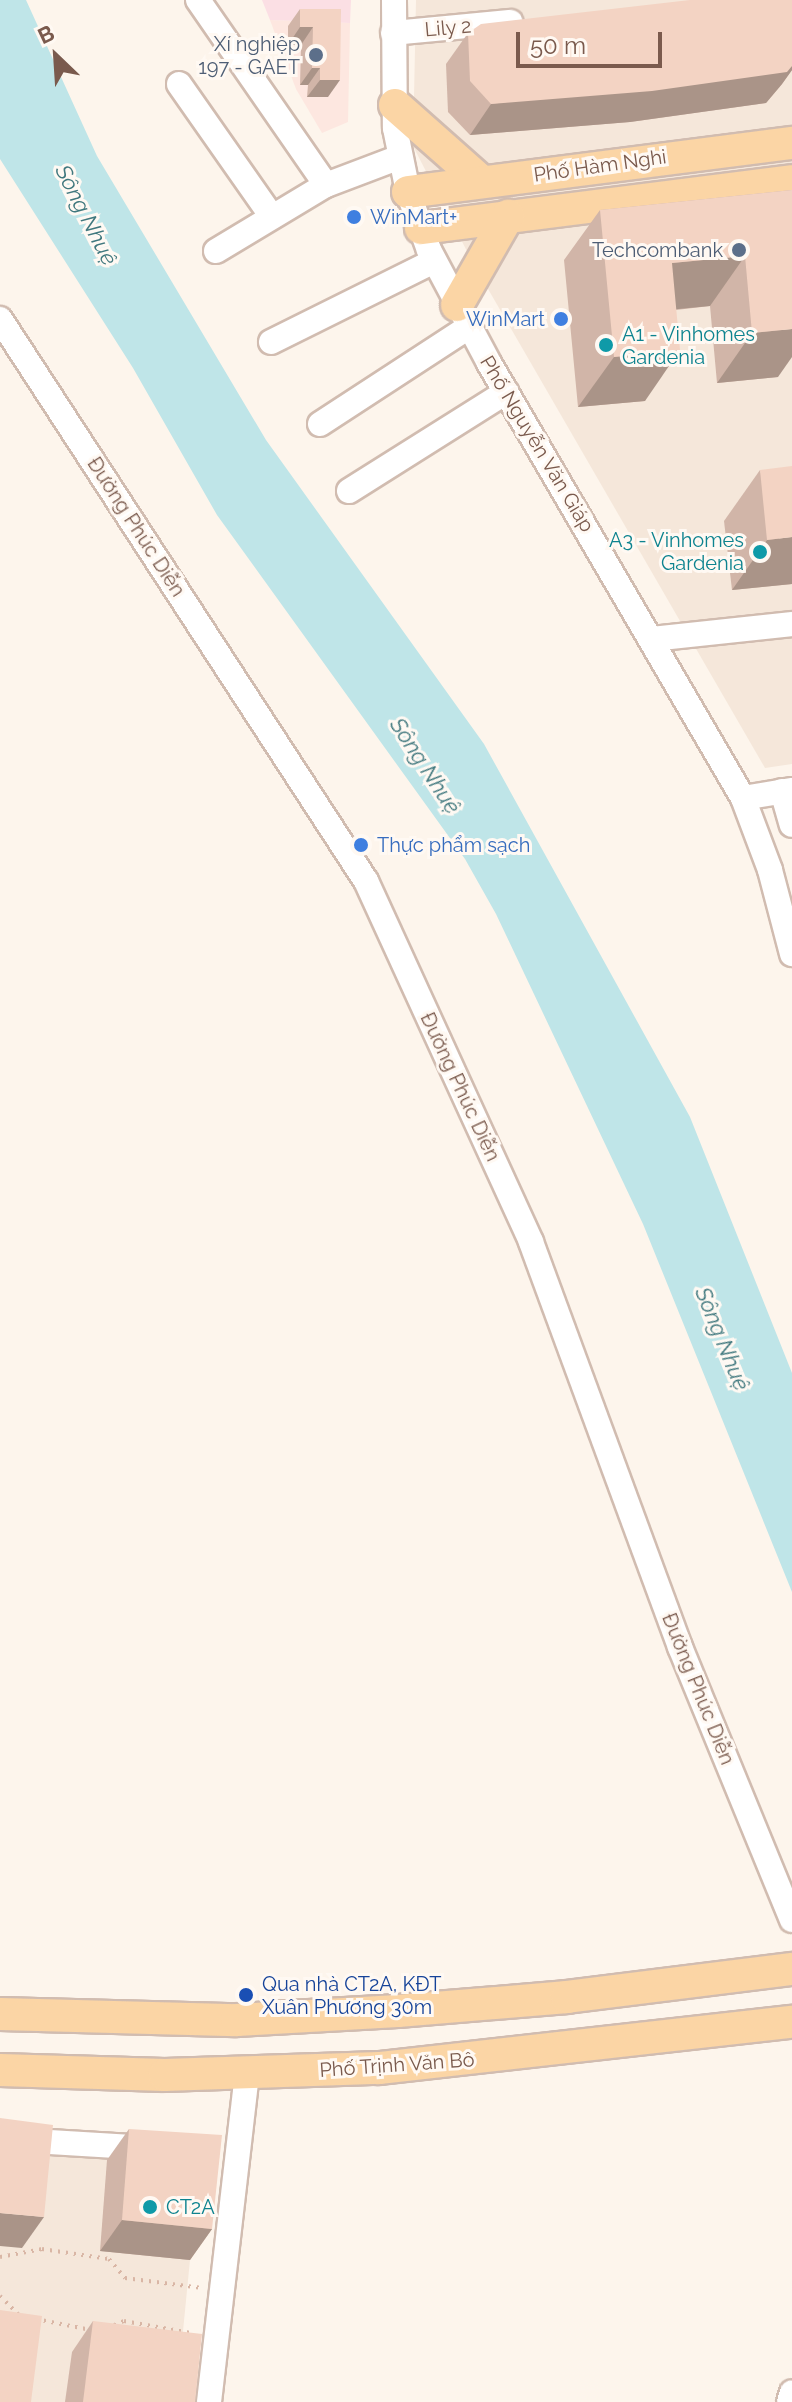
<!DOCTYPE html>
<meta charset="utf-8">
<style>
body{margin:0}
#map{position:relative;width:792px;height:2402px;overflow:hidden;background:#fdf5ec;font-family:Raleway,sans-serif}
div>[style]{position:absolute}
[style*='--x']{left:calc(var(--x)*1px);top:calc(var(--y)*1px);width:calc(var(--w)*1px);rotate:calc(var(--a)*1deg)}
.residential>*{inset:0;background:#f5e7da}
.commercial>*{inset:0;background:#fde7e0}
.medical>*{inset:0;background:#fbdfe4}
.water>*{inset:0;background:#bfe5e8}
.path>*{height:4px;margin-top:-2px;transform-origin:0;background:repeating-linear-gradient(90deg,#d9b6a5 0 2px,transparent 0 8px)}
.roads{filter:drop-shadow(2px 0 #d1bcb0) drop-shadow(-2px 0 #d1bcb0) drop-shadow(0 2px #d1bcb0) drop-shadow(0 -2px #d1bcb0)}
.minor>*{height:24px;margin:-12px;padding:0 12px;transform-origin:12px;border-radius:12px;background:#fff}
.major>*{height:32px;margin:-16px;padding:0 16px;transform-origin:16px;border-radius:16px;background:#fbd5a5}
.wall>*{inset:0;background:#d1b5a8}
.shaded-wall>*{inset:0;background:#aa9488}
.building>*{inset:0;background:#f3d3c3}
.dots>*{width:22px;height:22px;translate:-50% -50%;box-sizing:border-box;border:4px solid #fff9f3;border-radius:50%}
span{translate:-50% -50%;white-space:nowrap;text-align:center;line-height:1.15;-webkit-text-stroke:6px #fff9f3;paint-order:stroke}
.street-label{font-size:20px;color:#7a5a4d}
.service-label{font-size:20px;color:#4e5e75}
.right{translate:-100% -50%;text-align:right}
.shop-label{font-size:20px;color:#366cbe}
.left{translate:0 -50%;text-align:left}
.culture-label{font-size:20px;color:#0d838f}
.transit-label{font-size:20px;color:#164399}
.water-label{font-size:22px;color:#40787e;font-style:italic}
.north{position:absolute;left:16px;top:16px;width:80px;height:80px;-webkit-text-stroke:6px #fff9f3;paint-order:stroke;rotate:335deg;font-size:22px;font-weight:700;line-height:32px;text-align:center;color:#7a5a4d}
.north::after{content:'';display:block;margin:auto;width:28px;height:36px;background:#7a5a4d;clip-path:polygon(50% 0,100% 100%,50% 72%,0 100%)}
.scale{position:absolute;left:516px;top:32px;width:146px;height:36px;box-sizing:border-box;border:4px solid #7a5a4d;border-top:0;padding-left:10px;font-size:24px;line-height:28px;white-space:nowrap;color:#7a5a4d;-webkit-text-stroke:6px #fff9f3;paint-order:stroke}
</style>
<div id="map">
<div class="residential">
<div style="clip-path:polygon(416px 0,792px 0,792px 764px,765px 768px,473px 263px,413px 146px)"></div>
<div style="clip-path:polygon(0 2148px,108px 2155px,190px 2260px,176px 2402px,0 2402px)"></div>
</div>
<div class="commercial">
<div style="clip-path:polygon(270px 20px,350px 23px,348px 122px,322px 133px,296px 89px)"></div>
</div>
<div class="medical">
<div style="clip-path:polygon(262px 0,351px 0,350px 23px,270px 20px)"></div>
</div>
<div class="water">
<div style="clip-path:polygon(0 0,26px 0,97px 156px,266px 440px,484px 744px,690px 1117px,792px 1373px,792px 1592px,643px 1224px,496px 914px,465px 859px,217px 515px,133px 368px,0 159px)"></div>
</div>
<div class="path">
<div style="--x:0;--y:2257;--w:43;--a:-10.8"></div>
<div style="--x:42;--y:2249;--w:68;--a:8.5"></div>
<div style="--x:109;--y:2259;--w:25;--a:50"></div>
<div style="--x:125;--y:2278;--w:78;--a:7.4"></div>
<div style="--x:0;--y:2296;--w:28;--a:45"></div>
<div style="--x:36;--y:2319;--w:56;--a:11.3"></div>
<div style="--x:114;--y:2325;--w:11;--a:-22"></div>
<div style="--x:124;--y:2321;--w:68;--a:10.2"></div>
</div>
<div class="roads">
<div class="minor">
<div style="--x:198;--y:0;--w:225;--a:55.3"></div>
<div style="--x:394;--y:0;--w:128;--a:89.6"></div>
<div style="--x:395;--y:128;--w:65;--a:78.5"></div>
<div style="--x:408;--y:192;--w:62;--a:70.1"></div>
<div style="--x:429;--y:250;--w:128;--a:62"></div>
<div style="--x:489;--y:363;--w:504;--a:59.72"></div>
<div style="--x:743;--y:798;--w:77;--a:69.4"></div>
<div style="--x:770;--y:870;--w:87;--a:75.3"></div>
<div style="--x:393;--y:33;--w:118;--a:-5.4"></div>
<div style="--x:179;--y:84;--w:162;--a:55"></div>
<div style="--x:216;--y:251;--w:128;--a:-31"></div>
<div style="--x:326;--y:185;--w:79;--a:-20.7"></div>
<div style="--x:0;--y:319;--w:671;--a:56.93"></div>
<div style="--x:366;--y:881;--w:397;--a:65.4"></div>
<div style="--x:531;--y:1242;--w:432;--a:69.8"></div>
<div style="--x:680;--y:1647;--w:295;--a:67.7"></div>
<div style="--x:271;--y:342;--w:182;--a:-26.4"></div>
<div style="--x:320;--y:424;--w:178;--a:-33.1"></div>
<div style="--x:349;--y:491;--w:186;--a:-32.2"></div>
<div style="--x:652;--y:639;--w:141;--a:-6.1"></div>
<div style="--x:782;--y:791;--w:35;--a:74"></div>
<div style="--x:743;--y:798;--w:50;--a:-9.3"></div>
<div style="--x:0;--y:2139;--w:149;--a:3.5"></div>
<div style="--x:209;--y:2402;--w:330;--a:-83.4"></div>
<div style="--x:789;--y:2402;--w:10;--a:-73"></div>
</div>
<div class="major">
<div style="--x:395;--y:105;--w:116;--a:41.5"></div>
<div style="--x:408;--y:192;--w:387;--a:-7.3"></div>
<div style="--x:421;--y:228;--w:374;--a:-7.2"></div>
<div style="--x:457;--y:305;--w:103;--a:-60.2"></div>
<div style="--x:0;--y:2014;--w:237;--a:1.5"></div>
<div style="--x:237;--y:2020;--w:161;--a:-3.2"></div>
<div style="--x:398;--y:2011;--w:170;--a:-4.7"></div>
<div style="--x:567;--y:1997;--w:227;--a:-7.1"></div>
<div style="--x:0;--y:2070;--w:165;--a:1.7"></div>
<div style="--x:165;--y:2075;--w:214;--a:-1.9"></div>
<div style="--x:379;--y:2068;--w:416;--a:-6.4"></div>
</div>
</div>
<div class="wall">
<div style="clip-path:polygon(792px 0,792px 70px,782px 84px,766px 103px,630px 122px,470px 135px,448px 112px,446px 64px,468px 33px)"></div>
<div style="clip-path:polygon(300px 9px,341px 9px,328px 97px,307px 97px,308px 85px,300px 85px,301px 45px,288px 45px,288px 26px)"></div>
<div style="clip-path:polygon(792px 190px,778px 377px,717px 383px,710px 306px,676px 310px,645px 401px,578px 407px,564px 260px,600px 210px)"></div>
<div style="clip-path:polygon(760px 470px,792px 584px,732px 590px,724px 521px)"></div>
<div style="clip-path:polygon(129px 2129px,212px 2229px,190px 2260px,100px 2251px,107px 2160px)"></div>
<div style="clip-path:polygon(93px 2321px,195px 2402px,65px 2402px,72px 2352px)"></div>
</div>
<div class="shaded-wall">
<div style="clip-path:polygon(300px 27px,313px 27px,301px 45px,288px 45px)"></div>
<div style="clip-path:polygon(792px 66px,792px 70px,782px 84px,766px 103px,630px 122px,470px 135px,491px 104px)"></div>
<div style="clip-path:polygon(312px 68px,320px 68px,308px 85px,300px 85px)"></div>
<div style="clip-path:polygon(320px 80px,340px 80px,328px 97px,307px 97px)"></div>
<div style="clip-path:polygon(745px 256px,710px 306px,636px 313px,672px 263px)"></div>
<div style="clip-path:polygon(792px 329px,792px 357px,778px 377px,717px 383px,752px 333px)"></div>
<div style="clip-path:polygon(680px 350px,645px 401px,578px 407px,614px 357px)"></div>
<div style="clip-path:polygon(792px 537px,792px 584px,732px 590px,767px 540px)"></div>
<div style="clip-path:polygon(0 2213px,44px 2217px,22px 2248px,0 2246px)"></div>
<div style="clip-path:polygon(122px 2220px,212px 2229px,190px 2260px,100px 2251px)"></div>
</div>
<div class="building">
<div style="clip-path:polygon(690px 0,792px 0,792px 66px,787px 72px,652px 91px,491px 104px,470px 81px,468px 33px,481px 24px)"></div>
<div style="clip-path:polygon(300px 9px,341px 9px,340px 80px,320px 80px,320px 68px,312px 68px,313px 27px,300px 27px)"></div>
<div style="clip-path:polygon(792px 190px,792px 329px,752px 333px,745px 256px,672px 263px,680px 350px,614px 357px,600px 210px)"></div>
<div style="clip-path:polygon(792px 466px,792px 537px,767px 540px,760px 470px)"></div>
<div style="clip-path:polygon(0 2118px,53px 2125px,44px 2217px,0 2213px)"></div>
<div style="clip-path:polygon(129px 2129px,222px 2135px,212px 2229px,122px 2220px)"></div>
<div style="clip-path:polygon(0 2310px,42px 2316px,31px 2402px,0 2402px)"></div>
<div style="clip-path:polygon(93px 2321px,202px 2334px,195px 2402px,83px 2402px)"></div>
</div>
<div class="dots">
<div style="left:316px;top:55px;background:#5c6f8a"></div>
<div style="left:354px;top:217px;background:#3f7fe0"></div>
<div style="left:739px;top:250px;background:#5c6f8a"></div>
<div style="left:561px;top:319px;background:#3f7fe0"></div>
<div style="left:606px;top:345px;background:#0f9aa8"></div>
<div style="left:760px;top:552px;background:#0f9aa8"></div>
<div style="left:361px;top:845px;background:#3f7fe0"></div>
<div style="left:246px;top:1995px;background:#1a4fb4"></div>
<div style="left:150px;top:2207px;background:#0f9aa8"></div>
</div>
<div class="street-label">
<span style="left:448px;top:28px;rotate:-5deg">Lily 2</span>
<span style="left:600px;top:166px;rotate:-8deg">Phố Hàm Nghi</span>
<span style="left:537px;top:444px;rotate:59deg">Phố Nguyễn Văn Giáp</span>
<span style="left:136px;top:527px;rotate:57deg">Đường Phúc Diễn</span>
<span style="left:460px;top:1087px;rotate:65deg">Đường Phúc Diễn</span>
<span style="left:698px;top:1689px;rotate:68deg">Đường Phúc Diễn</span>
<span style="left:397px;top:2065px;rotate:-4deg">Phố Trịnh Văn Bô</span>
</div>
<div class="service-label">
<span class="right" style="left:300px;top:56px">Xí nghiệp<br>197 - GAET</span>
<span class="right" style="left:723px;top:250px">Techcombank</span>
</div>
<div class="shop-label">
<span class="left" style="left:370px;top:217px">WinMart+</span>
<span class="right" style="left:545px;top:319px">WinMart</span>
<span class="left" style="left:377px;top:845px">Thực phẩm sạch</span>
</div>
<div class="culture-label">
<span class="left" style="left:622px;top:346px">A1 - Vinhomes<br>Gardenia</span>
<span class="right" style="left:744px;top:552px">A3 - Vinhomes<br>Gardenia</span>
<span class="left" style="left:166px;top:2207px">CT2A</span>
</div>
<div class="transit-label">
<span class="left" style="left:262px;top:1996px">Qua nhà CT2A, KĐT<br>Xuân Phương 30m</span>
</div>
<div class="water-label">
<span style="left:86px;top:215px;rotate:63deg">Sông Nhuệ</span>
<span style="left:425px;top:766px;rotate:57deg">Sông Nhuệ</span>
<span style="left:722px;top:1339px;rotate:68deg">Sông Nhuệ</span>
</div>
<div class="north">B</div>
<div class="scale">50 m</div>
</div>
